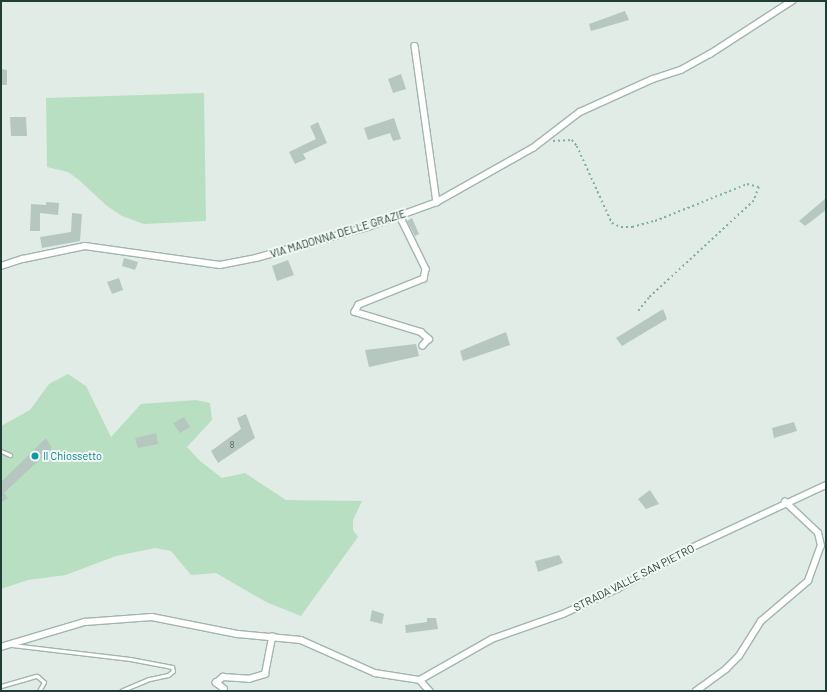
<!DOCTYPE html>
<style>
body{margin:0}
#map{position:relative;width:827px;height:692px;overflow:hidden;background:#e1ece7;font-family:Barlow,sans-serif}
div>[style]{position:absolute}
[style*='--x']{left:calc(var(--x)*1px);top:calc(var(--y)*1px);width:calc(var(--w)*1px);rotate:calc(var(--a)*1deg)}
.green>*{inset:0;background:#b9dfc2}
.building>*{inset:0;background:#b6c7c0}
.path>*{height:1.5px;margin-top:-0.75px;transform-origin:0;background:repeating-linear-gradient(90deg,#80b1a0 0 2px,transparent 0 5px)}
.roads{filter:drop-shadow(1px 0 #a3b4ae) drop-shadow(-1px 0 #a3b4ae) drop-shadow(0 1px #a3b4ae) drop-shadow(0 -1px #a3b4ae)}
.lane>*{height:3px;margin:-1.5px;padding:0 1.5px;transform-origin:1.5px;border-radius:1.5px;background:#fff}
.street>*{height:5.5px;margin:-2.75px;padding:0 2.75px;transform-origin:2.75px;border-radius:2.75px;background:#fff}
.dots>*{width:11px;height:11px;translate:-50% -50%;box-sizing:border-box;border:2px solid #f2f9f5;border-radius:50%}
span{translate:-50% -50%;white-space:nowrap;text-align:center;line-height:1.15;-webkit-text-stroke:4px #f2f9f5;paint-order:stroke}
.number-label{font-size:9px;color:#466058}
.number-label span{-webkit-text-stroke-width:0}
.street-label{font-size:11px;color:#203e35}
.culture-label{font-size:11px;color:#0d838f}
.left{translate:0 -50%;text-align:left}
.frame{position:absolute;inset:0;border:2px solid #203e35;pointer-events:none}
</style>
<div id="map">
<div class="green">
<div style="clip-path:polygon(204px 93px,206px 221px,144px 224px,122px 216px,107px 206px,79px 180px,68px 172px,47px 167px,46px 98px)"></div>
<div style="clip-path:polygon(68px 374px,86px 386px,111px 437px,141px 404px,196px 400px,210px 403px,212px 420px,187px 447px,200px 461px,222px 478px,245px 473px,286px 500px,362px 501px,353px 520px,353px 530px,358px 537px,301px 616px,266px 602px,216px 573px,191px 575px,171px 551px,155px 548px,116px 556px,66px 575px,28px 580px,1px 589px,1px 426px,30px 410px,49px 384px)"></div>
</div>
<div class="building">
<div style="clip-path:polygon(625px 11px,629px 20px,591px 31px,589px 24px)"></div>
<div style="clip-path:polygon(1px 69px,7px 70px,7px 85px,1px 85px)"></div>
<div style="clip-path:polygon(401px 74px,406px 89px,393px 93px,388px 79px)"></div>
<div style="clip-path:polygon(10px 117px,26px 117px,27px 136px,11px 136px)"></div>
<div style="clip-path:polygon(394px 118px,401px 139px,393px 141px,390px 133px,368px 140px,364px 128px)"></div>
<div style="clip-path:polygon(318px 122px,327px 143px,303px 154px,306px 159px,295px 164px,289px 152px,316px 139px,310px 126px)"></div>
<div style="clip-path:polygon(826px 198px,826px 210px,805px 226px,799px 221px)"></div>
<div style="clip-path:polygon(46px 202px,59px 203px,58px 215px,40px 213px,40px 231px,30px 231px,31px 204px,46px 205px)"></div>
<div style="clip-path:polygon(72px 213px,82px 214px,80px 241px,42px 248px,40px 237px,71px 232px)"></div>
<div style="clip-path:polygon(412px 218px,419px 234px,415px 236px,407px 221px)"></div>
<div style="clip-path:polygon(124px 258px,138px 262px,135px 270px,122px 266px)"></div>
<div style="clip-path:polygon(288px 260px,294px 275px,277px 281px,272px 266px)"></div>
<div style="clip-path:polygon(119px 278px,123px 290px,112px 294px,107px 282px)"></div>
<div style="clip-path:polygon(663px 309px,667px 319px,622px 346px,616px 338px)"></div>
<div style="clip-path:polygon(506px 332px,510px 345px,463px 361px,460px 351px)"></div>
<div style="clip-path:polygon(416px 344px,419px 356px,369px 367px,365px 350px)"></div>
<div style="clip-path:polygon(246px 414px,255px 438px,218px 463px,211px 451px,241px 429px,237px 418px)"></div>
<div style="clip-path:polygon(184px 417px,190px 427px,180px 433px,173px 423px)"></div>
<div style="clip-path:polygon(794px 422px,797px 431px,774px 438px,772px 428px)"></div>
<div style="clip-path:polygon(156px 433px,158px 444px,138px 448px,135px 438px)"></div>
<div style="clip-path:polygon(46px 438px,52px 448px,4px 493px,8px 498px,1px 503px,1px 482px)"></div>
<div style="clip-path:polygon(650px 490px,659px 504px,646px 509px,638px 499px)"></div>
<div style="clip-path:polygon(559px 555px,563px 563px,538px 572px,535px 561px)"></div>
<div style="clip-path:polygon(372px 610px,384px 614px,382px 624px,370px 621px)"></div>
<div style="clip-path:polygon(427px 618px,436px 618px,438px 629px,406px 633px,405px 625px,427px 622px)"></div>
</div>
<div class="path">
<div style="--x:553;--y:141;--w:19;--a:-3"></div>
<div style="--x:572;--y:140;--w:8;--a:50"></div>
<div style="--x:577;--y:146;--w:85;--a:65.6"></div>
<div style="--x:612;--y:223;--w:10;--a:24"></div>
<div style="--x:621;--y:227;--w:11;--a:0"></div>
<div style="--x:632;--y:227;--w:24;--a:-15"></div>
<div style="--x:655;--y:221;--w:99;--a:-21.9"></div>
<div style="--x:747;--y:184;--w:12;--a:14"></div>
<div style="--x:759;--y:187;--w:15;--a:110"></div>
<div style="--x:754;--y:201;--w:143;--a:137.3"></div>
<div style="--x:649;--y:298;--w:19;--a:129"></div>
</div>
<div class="roads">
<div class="lane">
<div style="--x:1;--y:451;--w:10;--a:24"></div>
<div style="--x:12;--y:645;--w:119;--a:6.8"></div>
<div style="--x:130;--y:659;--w:43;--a:10.8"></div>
<div style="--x:172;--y:667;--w:4;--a:76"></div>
<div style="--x:173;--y:671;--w:6;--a:141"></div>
<div style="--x:168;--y:675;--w:19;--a:168"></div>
<div style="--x:149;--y:679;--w:30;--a:157"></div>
<div style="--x:1;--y:686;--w:37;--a:-16"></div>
<div style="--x:37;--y:676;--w:9;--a:41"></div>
<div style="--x:44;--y:682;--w:10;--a:119"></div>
</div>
<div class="street">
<div style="--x:415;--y:46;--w:158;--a:82"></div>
<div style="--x:400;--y:216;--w:59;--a:63.9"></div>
<div style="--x:426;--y:269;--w:10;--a:101"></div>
<div style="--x:424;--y:279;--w:70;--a:158.2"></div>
<div style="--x:359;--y:305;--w:8;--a:120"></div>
<div style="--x:355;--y:312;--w:69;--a:16.9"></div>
<div style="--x:421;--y:332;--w:11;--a:41"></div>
<div style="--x:429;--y:339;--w:9;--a:131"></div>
<div style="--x:1;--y:266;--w:23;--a:-18"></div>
<div style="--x:23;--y:259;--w:63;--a:-11.8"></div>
<div style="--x:85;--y:246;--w:136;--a:8"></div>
<div style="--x:220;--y:265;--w:37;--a:-11"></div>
<div style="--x:256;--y:258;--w:116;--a:-15.5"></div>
<div style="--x:368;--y:227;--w:73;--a:-19.9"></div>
<div style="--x:437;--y:202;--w:110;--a:-29.4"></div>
<div style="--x:533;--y:148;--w:59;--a:-37.5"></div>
<div style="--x:580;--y:112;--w:80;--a:-24.3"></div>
<div style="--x:653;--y:79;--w:29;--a:-18"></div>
<div style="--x:681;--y:70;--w:33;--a:-29"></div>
<div style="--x:710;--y:54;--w:98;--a:-32.9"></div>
<div style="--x:1;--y:647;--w:88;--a:-16.6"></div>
<div style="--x:85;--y:622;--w:67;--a:-4.3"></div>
<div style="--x:152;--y:617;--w:88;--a:11.2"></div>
<div style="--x:238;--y:634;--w:63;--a:5.4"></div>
<div style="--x:301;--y:640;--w:81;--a:24"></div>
<div style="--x:375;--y:673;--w:46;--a:8.8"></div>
<div style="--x:420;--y:680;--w:83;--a:-29.7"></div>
<div style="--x:492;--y:639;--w:75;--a:-19.4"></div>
<div style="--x:563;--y:614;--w:60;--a:-24.8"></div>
<div style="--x:617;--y:589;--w:85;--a:-29"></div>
<div style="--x:691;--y:548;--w:149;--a:-25"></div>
<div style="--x:420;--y:680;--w:15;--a:48"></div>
<div style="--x:224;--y:689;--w:10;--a:-143"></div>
<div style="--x:216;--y:683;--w:9;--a:-41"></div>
<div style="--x:223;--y:677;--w:26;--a:4"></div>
<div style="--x:249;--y:679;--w:17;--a:-17"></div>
<div style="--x:265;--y:674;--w:38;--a:-79"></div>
<div style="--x:696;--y:691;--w:37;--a:-36"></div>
<div style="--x:726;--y:669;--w:18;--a:-45"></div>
<div style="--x:739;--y:656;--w:41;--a:-57.8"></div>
<div style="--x:761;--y:621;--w:62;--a:-40.4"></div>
<div style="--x:808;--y:581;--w:37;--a:-70"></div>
<div style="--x:821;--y:546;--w:13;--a:-103"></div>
<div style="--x:818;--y:533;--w:45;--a:-136.8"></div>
</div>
</div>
<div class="dots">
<div style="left:35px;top:456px;background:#0f9aa8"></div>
</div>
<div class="number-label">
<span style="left:232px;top:445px">8</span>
</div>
<div class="street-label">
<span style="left:338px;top:234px;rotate:-17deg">VIA MADONNA DELLE GRAZIE</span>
<span style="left:634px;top:578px;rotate:-27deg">STRADA VALLE SAN PIETRO</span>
</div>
<div class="culture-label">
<span class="left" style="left:43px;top:456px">Il Chiossetto</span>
</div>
<div class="frame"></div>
</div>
